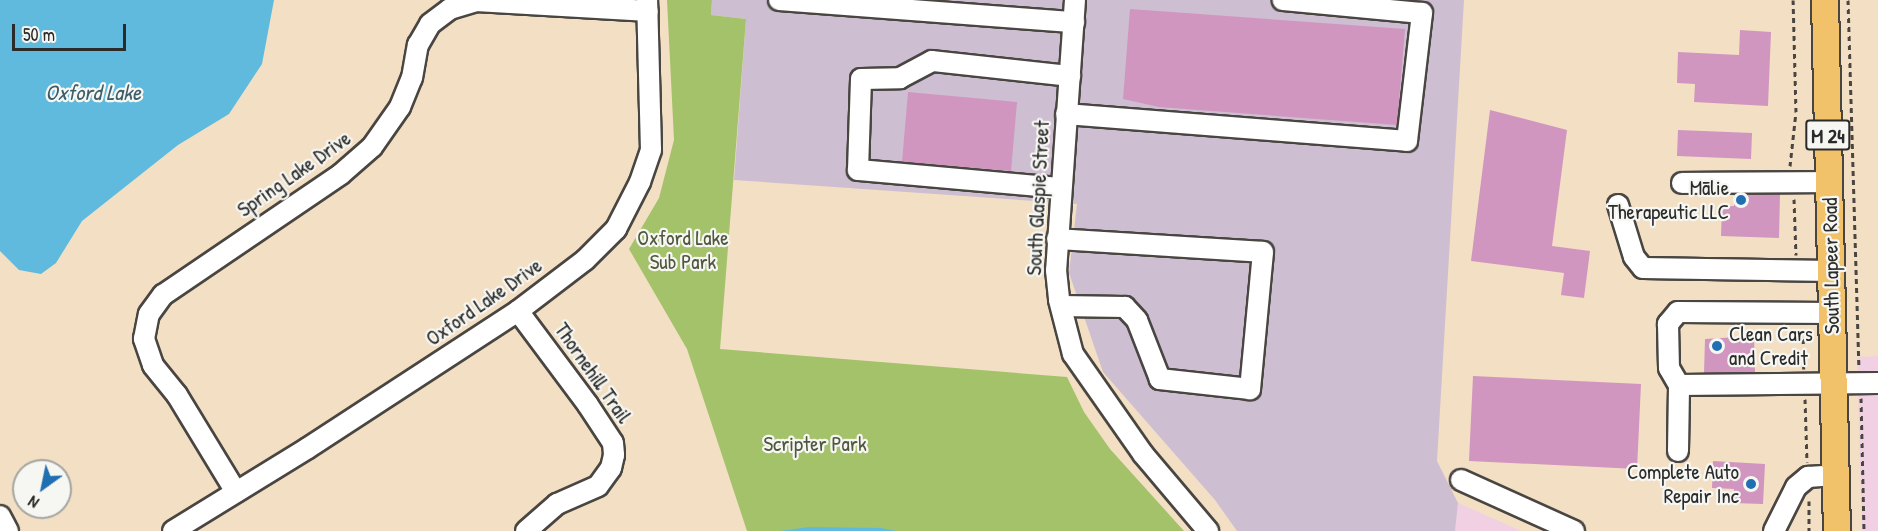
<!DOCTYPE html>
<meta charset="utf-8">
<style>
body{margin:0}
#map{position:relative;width:1878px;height:531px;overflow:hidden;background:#f3dfc3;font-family:"Patrick Hand",sans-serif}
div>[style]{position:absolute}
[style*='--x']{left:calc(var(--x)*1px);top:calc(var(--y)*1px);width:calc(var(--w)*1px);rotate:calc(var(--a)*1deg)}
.built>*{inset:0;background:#f1d0e4}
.industrial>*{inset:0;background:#cebed1}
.green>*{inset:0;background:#a3c26a}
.water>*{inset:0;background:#5fbadd}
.building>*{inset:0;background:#d096bf}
.path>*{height:3px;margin-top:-1.5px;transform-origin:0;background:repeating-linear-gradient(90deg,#494642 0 4.5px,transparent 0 9px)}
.roads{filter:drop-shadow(2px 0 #494642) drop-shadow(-2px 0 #494642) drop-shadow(0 2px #494642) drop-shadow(0 -2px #494642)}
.minor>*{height:20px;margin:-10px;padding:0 10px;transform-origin:10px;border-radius:10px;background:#fff}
.major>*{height:26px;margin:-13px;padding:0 13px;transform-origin:13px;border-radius:13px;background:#f2c26a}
.dots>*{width:16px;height:16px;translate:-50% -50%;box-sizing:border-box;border:3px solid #f6f6f2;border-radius:50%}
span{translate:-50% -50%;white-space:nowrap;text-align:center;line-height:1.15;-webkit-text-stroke:4.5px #f6f6f2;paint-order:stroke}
.shield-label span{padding:2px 4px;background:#f6f6f2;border:2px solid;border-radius:4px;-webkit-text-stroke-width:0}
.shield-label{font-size:20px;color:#2b2b2b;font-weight:700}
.street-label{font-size:21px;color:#2b2b2b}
.poi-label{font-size:21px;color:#2b2b2b}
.right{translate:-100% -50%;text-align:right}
.left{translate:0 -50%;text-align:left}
.park-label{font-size:21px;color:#4f583e}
.water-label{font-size:22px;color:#3d5d69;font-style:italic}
.north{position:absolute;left:12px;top:459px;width:60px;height:60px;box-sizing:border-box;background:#f6f6f2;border:2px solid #a5a5a2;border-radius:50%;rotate:213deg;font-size:16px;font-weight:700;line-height:24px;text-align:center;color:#2b2b2b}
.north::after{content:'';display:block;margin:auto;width:21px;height:27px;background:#1f6fb2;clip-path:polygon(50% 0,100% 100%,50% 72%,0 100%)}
.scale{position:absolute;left:12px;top:24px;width:114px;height:27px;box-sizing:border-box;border:3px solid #2b2b2b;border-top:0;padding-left:8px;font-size:18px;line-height:21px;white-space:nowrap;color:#2b2b2b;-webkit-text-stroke:4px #f6f6f2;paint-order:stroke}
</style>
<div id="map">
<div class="built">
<div style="clip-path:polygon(1878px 356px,1878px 531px,1862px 531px,1857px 357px)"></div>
<div style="clip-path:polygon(1458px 503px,1521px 531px,1455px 531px)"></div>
</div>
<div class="industrial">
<div style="clip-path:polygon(712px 0,1464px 0,1437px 461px,1458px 503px,1455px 531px,1237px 531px,1215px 500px,1103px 372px,1069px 273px,1077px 204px,734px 180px,746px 19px,711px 15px)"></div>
</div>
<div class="green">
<div style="clip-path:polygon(667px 0,712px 0,711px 15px,746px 19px,720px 349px,1067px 377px,1084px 412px,1110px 449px,1184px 531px,747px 531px,687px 349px,629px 249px,659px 198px,674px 140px)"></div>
</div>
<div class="water">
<div style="clip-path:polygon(0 0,274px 0,262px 64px,229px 114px,178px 145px,82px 221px,56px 263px,41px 274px,19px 270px,0 251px)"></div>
<div style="clip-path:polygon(809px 527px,881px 528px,896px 531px,780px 531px)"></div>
</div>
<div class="building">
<div style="clip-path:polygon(1130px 9px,1405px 29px,1397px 125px,1159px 107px,1123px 99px)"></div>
<div style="clip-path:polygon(1740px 30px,1771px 32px,1768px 106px,1694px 102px,1695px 84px,1677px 83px,1678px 52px,1739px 55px)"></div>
<div style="clip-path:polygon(908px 92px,1017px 102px,1011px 171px,902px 162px)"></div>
<div style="clip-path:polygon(1490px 110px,1567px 130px,1552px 246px,1590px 251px,1584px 298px,1561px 295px,1564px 273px,1471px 261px)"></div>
<div style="clip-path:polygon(1678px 130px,1752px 133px,1751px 159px,1677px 156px)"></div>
<div style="clip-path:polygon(1780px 194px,1779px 238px,1721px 236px,1722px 206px,1734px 206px,1734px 195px)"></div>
<div style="clip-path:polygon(1754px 336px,1755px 372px,1704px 373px,1705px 339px)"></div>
<div style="clip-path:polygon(1473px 376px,1641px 384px,1637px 469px,1469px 461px)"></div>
<div style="clip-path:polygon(1713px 461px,1765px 464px,1763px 504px,1733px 503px,1734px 489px,1712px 488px)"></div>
</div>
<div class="path">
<div style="--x:1848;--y:0;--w:367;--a:88.3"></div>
<div style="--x:1790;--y:166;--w:54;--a:-83.7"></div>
<div style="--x:1796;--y:112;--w:112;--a:-91.5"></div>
<div style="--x:1794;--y:199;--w:56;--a:88"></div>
<div style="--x:1803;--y:330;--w:39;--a:89"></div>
<div style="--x:1861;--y:398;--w:133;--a:88.7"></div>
<div style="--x:1805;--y:399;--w:63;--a:88.2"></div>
<div style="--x:1809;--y:501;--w:30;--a:90"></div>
</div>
<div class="roads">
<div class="minor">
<div style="--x:779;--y:0;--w:296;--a:4.3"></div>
<div style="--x:1075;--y:0;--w:271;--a:94"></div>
<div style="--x:1056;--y:270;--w:30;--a:84"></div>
<div style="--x:1059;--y:300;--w:56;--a:75.5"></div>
<div style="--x:1073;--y:354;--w:122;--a:55"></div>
<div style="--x:1143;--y:454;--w:101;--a:49.8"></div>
<div style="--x:1066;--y:114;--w:342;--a:4.5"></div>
<div style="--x:1407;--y:141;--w:129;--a:-83.3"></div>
<div style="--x:1422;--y:13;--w:140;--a:-174.7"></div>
<div style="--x:1682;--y:183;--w:147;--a:-0.4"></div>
<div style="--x:1060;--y:188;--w:203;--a:-174.9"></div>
<div style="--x:858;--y:170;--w:91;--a:-88.1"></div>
<div style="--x:861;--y:79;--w:39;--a:-1"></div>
<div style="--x:900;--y:78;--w:36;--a:-28"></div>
<div style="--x:932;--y:61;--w:139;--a:6.2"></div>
<div style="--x:1618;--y:205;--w:54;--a:72.9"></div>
<div style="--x:1634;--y:257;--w:14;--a:51"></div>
<div style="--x:1643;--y:268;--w:188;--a:0.9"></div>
<div style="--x:1057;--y:239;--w:206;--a:3.6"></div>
<div style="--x:1263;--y:252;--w:138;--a:95.4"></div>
<div style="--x:1250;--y:389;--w:91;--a:-173.7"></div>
<div style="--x:1160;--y:379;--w:63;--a:-111.3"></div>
<div style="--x:1137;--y:320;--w:18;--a:-133"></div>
<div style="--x:1125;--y:307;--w:64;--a:-179.1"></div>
<div style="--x:518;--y:311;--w:117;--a:53.3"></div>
<div style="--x:588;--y:405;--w:45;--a:56.7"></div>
<div style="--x:613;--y:443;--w:12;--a:85"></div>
<div style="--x:614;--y:455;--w:13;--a:103"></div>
<div style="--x:611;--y:468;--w:22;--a:126"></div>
<div style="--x:598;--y:486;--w:45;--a:156.3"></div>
<div style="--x:557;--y:504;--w:41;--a:138.9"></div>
<div style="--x:1832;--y:313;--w:154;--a:-179.6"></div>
<div style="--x:1678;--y:312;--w:16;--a:130"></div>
<div style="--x:1668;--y:324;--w:44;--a:88.7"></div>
<div style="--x:1669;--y:368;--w:20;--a:60"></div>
<div style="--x:1679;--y:385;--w:199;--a:-0.6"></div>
<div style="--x:1678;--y:451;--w:66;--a:-89.1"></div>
<div style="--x:1461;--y:480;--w:124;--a:24.3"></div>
<div style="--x:236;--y:492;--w:114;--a:-121.3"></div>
<div style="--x:177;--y:395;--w:38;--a:-129"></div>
<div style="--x:153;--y:365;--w:28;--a:-109"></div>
<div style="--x:144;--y:339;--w:25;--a:-79"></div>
<div style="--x:149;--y:314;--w:24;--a:-54"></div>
<div style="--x:163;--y:295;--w:215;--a:-34.2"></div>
<div style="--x:341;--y:174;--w:41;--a:-41.1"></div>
<div style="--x:372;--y:147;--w:49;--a:-55"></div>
<div style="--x:400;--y:107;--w:31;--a:-68"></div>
<div style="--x:412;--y:78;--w:34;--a:-80"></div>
<div style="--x:418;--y:45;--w:24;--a:-60"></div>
<div style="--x:430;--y:24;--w:25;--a:-37"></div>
<div style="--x:450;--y:9;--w:28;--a:-17"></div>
<div style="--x:477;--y:1;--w:171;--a:3.3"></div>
<div style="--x:0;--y:516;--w:17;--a:62"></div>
<div style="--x:173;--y:531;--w:158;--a:-31.6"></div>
<div style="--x:308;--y:448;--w:251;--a:-33.1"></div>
<div style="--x:518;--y:311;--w:84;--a:-37.3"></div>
<div style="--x:585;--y:260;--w:44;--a:-45"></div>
<div style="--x:616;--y:229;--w:53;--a:-62.9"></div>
<div style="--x:640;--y:182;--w:34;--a:-71"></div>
<div style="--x:651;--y:150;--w:150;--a:-91.5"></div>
<div style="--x:1774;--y:531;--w:49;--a:-63.4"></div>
<div style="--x:1796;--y:487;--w:16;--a:-40"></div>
<div style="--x:1808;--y:477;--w:27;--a:-4"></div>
</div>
<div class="major">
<div style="--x:1825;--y:0;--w:531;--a:88.71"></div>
</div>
</div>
<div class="dots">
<div style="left:1741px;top:200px;background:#1f6fb2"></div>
<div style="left:1717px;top:346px;background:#1f6fb2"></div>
<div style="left:1751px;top:484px;background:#1f6fb2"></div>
</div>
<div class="shield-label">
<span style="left:1828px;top:135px">M 24</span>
</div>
<div class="street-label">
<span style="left:294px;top:174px;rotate:-35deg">Spring Lake Drive</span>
<span style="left:1038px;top:198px;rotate:-87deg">South Glaspie Street</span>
<span style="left:1831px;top:266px;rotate:-91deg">South Lapeer Road</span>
<span style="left:484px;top:302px;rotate:-35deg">Oxford Lake Drive</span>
<span style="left:593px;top:373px;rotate:55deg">Thornehill Trail</span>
</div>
<div class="poi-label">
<span class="right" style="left:1729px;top:200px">Mālie<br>Therapeutic LLC</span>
<span class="left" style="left:1729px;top:346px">Clean Cars<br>and Credit</span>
<span class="right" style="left:1739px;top:484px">Complete Auto<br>Repair Inc</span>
</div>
<div class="park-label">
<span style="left:683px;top:250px">Oxford Lake<br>Sub Park</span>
<span style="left:815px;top:444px">Scripter Park</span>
</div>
<div class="water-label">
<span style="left:93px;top:93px">Oxford Lake</span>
</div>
<div class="north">N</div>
<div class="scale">50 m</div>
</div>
